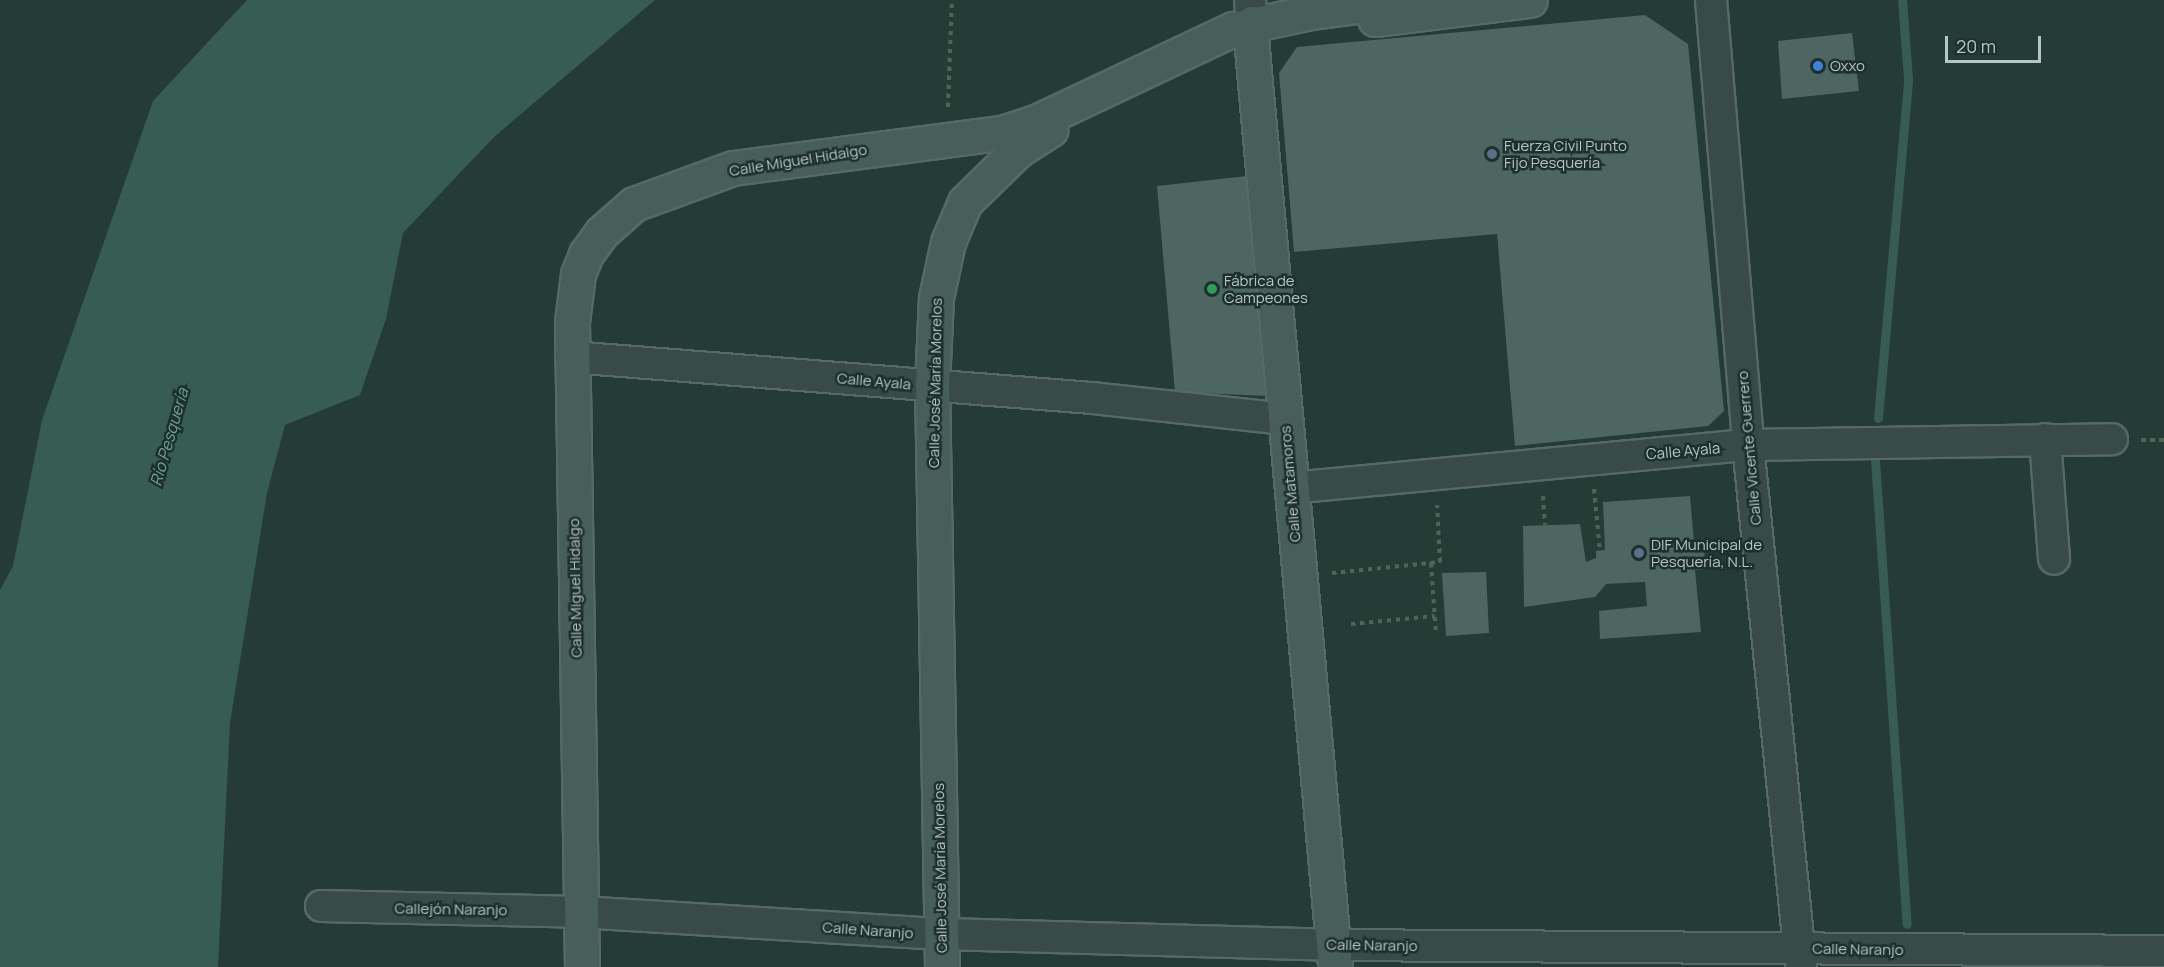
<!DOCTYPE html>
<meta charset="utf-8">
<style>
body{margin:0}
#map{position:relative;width:2164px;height:967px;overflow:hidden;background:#253b35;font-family:Manrope,sans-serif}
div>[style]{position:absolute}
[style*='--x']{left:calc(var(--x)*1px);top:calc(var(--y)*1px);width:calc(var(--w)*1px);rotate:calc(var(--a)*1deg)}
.water>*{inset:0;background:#365c53}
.stream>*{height:9px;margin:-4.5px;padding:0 4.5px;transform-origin:4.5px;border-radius:4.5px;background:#365c53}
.building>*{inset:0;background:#4e6661}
.path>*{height:4px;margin-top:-2px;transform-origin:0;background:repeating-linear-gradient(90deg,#4f6457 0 4.5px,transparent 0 9px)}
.roads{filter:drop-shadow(2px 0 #566965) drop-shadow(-2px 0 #566965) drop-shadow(0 2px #566965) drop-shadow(0 -2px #566965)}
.street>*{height:30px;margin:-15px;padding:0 15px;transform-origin:15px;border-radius:15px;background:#384b47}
.secondary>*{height:33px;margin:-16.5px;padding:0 16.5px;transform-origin:16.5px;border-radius:16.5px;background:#475e59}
.dots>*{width:16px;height:16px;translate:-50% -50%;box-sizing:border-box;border:3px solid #1d302c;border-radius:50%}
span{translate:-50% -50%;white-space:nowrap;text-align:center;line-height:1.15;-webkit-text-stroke:5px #1d302c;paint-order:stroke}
.poi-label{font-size:15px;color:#b4c7c3}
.left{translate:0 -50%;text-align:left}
.street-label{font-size:15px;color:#b4c7c3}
.water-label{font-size:16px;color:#6fa396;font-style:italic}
.scale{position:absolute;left:1945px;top:36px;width:96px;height:27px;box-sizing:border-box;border:3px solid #b4c7c3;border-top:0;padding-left:8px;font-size:18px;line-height:21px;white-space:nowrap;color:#b4c7c3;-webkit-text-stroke:4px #1d302c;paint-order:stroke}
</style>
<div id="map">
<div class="water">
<div style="clip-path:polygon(247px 0,655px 0,494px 137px,403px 233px,386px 319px,360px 395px,285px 425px,267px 493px,230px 723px,218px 967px,0 967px,0 590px,13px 566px,42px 420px,153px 101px)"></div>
</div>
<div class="stream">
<div style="--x:1878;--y:418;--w:340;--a:-84.9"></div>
<div style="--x:1908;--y:79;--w:79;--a:-94.3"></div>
<div style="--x:1875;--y:460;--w:465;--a:86.1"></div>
</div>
<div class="building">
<div style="clip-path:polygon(1645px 15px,1688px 44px,1724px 411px,1708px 426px,1515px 446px,1497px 234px,1294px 252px,1279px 73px,1297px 47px)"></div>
<div style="clip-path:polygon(1852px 33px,1859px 91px,1782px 99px,1778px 41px)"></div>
<div style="clip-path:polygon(1247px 176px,1269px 396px,1175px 392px,1157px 186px)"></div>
<div style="clip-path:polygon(1690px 496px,1694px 543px,1704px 542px,1705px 569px,1695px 570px,1701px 632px,1600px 639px,1599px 611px,1647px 606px,1645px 582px,1606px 584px,1595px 597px,1524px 607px,1523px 526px,1580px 524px,1586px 562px,1596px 558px,1596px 551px,1605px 550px,1603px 502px)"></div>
<div style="clip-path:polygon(1486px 572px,1489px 633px,1446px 636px,1442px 573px)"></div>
</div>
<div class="path">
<div style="--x:948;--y:107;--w:107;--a:-87.9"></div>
<div style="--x:2141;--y:440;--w:23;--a:0"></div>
<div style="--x:1594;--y:489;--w:62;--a:84.5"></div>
<div style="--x:1543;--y:496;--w:29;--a:86"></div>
<div style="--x:1704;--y:546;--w:23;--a:-10"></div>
<div style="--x:1431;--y:563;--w:72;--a:86"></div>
<div style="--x:1332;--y:573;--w:109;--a:-5.8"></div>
<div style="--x:1440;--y:562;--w:57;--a:-93"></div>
<div style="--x:1351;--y:624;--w:84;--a:-5.4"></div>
</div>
<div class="roads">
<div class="street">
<div style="--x:1250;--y:0;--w:23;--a:85"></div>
<div style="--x:1711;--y:0;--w:447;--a:85.2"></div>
<div style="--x:1748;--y:445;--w:525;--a:84.2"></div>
<div style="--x:571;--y:357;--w:523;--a:4.5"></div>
<div style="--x:1092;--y:398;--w:193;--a:6.2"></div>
<div style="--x:2045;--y:439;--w:120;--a:85.7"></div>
<div style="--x:1291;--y:488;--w:459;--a:-5.4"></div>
<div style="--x:1748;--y:445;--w:364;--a:-0.9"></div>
<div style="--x:321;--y:906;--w:259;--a:1.3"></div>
<div style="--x:580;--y:912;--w:362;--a:3.5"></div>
<div style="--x:941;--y:934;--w:392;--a:1.6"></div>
<div style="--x:1333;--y:945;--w:831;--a:0.41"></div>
</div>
<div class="secondary">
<div style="--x:1375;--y:19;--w:156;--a:-7"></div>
<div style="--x:1252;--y:23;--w:15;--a:94"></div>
<div style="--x:1251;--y:38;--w:933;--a:84.83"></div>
<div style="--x:582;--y:967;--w:645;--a:-90.89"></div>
<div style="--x:572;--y:322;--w:48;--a:-82.9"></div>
<div style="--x:578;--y:274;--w:22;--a:-68"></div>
<div style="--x:586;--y:254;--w:26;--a:-54"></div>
<div style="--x:601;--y:233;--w:44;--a:-41.3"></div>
<div style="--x:634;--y:204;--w:105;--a:-20"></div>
<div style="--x:733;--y:168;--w:274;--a:-7.5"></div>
<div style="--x:1005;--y:132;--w:33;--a:-18"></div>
<div style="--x:1036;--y:122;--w:218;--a:-25.3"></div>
<div style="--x:1233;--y:29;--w:80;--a:-12.3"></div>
<div style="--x:1311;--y:12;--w:92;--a:-7.5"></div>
<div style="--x:942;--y:967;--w:582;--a:-90.98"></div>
<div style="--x:932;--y:385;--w:87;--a:-87.4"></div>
<div style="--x:936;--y:298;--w:57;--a:-77.9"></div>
<div style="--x:948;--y:242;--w:43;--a:-67"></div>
<div style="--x:965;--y:202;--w:73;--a:-44.4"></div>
<div style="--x:1017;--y:151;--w:40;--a:-32.9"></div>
</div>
</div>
<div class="dots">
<div style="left:1818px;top:66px;background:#3f7fe0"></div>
<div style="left:1492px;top:154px;background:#5c6f8a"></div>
<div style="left:1212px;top:289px;background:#2e9e5b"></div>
<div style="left:1639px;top:553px;background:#5c6f8a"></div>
</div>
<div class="poi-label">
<span class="left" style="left:1830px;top:66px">Oxxo</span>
<span class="left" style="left:1504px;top:154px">Fuerza Civil Punto<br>Fijo Pesquería</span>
<span class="left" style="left:1224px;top:289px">Fábrica de<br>Campeones</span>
<span class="left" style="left:1651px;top:553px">DIF Municipal de<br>Pesquería, N.L.</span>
</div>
<div class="street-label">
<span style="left:798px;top:160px;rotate:-9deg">Calle Miguel Hidalgo</span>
<span style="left:874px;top:381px;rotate:5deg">Calle Ayala</span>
<span style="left:935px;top:383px;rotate:-89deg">Calle José María Morelos</span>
<span style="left:1749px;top:448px;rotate:-95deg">Calle Vicente Guerrero</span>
<span style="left:1683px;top:451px;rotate:-5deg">Calle Ayala</span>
<span style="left:1290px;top:484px;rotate:-95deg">Calle Matamoros</span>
<span style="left:575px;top:588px;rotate:-91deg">Calle Miguel Hidalgo</span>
<span style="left:940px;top:868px;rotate:-91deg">Calle José María Morelos</span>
<span style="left:451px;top:909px;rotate:1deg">Callejón Naranjo</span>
<span style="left:868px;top:930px;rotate:4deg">Calle Naranjo</span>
<span style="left:1372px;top:945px;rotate:1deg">Calle Naranjo</span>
<span style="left:1858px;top:949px;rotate:1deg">Calle Naranjo</span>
</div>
<div class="water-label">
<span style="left:169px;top:437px;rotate:-74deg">Río Pesquería</span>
</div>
<div class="scale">20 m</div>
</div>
